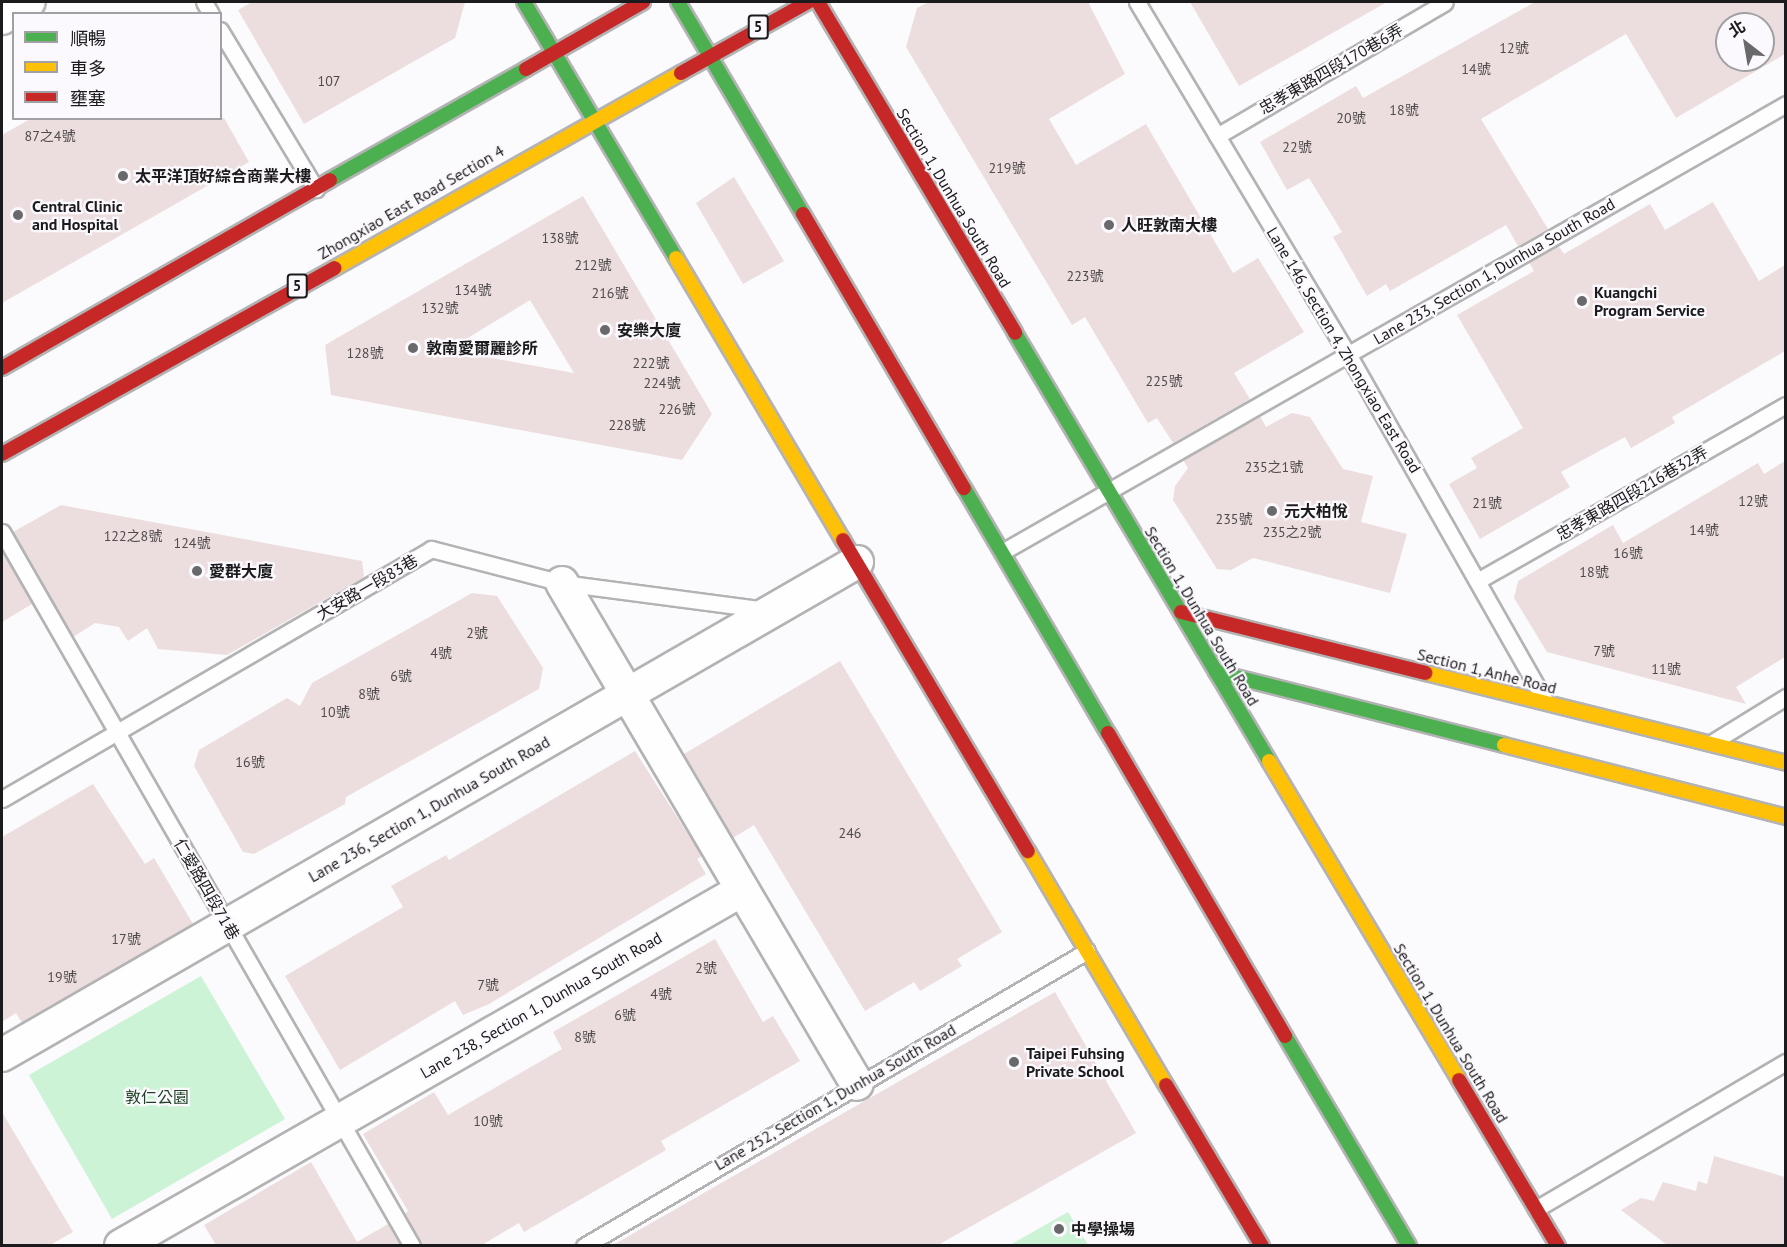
<!DOCTYPE html>
<meta charset="utf-8">
<style>
body{margin:0}
#map{position:relative;width:1787px;height:1247px;overflow:hidden;background:#fbfafc;font-family:"PT Sans","Noto Sans TC",sans-serif}
div>[style]{position:absolute}
[style*='--x']{left:calc(var(--x)*1px);top:calc(var(--y)*1px);width:calc(var(--w)*1px);rotate:calc(var(--a)*1deg)}
.green>*{inset:0;background:#cdf3d6}
.building>*{inset:0;background:#ecdede}
.roads{filter:drop-shadow(2px 0 #b4b3b4) drop-shadow(-2px 0 #b4b3b4) drop-shadow(0 2px #b4b3b4) drop-shadow(0 -2px #b4b3b4)}
.lane>*{height:15px;margin:-7.5px;padding:0 7.5px;transform-origin:7.5px;border-radius:7.5px;background:#fefeff}
.street>*{height:32px;margin:-16px;padding:0 16px;transform-origin:16px;border-radius:16px;background:#fefeff}
.fast>*{height:14px;margin:-7px;padding:0 7px;transform-origin:7px;border-radius:7px;background:#4caf50}
.slow>*{height:14px;margin:-7px;padding:0 7px;transform-origin:7px;border-radius:7px;background:#ffc107}
.jam>*{height:14px;margin:-7px;padding:0 7px;transform-origin:7px;border-radius:7px;background:#c62828}
.dots>*{width:16px;height:16px;translate:-50% -50%;box-sizing:border-box;border:3px solid #fbf9fd;border-radius:50%}
span{translate:-50% -50%;white-space:nowrap;text-align:center;line-height:1.15;-webkit-text-stroke:4.5px #fbf9fd;paint-order:stroke}
.number-label{font-size:14px;color:#4f4b4c}
.number-label span{-webkit-text-stroke-width:0}
.shield-label span{padding:2px 4px;background:#fbf9fd;border:2px solid;border-radius:4px;-webkit-text-stroke-width:0}
.shield-label{font-size:15px;color:#1b1a1c;font-weight:700}
.street-label{font-size:16px;color:#1b1a1c}
.poi-label{font-size:16px;color:#1b1a1c;font-weight:700}
.left{translate:0 -50%;text-align:left}
.park-label{font-size:16px;color:#1c4125}
.frame{position:absolute;inset:0;border:3px solid #1b1a1c;pointer-events:none}
.legend{position:absolute;left:12px;top:12px;width:210px;height:108px;box-sizing:border-box;background:#fbf9fd;border:2px solid #a1a0a3;margin:0;padding:8px 10px;list-style:none;font-size:18px;color:#1b1a1c}
.legend li{display:flex;align-items:center;gap:12px;height:30px}
.legend b{width:30px;border:2px solid #a1a0a3}
.north{position:absolute;left:1715px;top:12px;width:60px;height:60px;box-sizing:border-box;background:#fbf9fd;border:2px solid #a1a0a3;border-radius:50%;rotate:329deg;font-size:16px;font-weight:700;line-height:24px;text-align:center;color:#1b1a1c}
.north::after{content:'';display:block;margin:auto;width:21px;height:27px;background:#69686a;clip-path:polygon(50% 0,100% 100%,50% 72%,0 100%)}
</style>
<div id="map">
<div class="green">
<div style="clip-path:polygon(201px 976px,285px 1119px,112px 1219px,29px 1075px)"></div>
<div style="clip-path:polygon(1068px 1212px,1088px 1245px,1010px 1245px)"></div>
</div>
<div class="building">
<div style="clip-path:polygon(252px 2px,465px 2px,455px 38px,304px 124px,238px 10px)"></div>
<div style="clip-path:polygon(929px 2px,1088px 2px,1125px 74px,1049px 119px,1076px 165px,1146px 124px,1233px 273px,1258px 258px,1304px 332px,1234px 373px,1250px 399px,1173px 443px,1157px 418px,1148px 423px,1085px 317px,1072px 325px,906px 47px,917px 8px)"></div>
<div style="clip-path:polygon(1190px 2px,1387px 2px,1239px 86px)"></div>
<div style="clip-path:polygon(evenodd,1535px 2px,1785px 2px,1785px 54px,1676px 118px,1626px 34px,1481px 119px,1548px 229px,1518px 246px,1506px 225px,1390px 291px,1386px 284px,1367px 296px,1333px 237px,1342px 232px,1309px 178px,1287px 190px,1260px 142px,1356px 86px,1363px 98px,1535px 2px,1727px 24px,1763px 24px,1763px 60px,1727px 60px,1727px 24px)"></div>
<div style="clip-path:polygon(32px 118px,224px 118px,249px 162px,2px 303px,2px 135px)"></div>
<div style="clip-path:polygon(734px 177px,784px 261px,743px 284px,696px 203px)"></div>
<div style="clip-path:polygon(evenodd,583px 196px,712px 414px,682px 460px,331px 395px,325px 345px,583px 196px,530px 300px,574px 373px,448px 350px,530px 300px)"></div>
<div style="clip-path:polygon(1713px 202px,1759px 281px,1785px 265px,1785px 351px,1672px 417px,1675px 423px,1631px 448px,1625px 437px,1561px 472px,1570px 487px,1480px 539px,1449px 484px,1477px 468px,1471px 458px,1523px 428px,1457px 315px,1534px 271px,1529px 262px,1558px 245px,1564px 254px,1650px 204px,1665px 230px)"></div>
<div style="clip-path:polygon(1292px 413px,1310px 417px,1343px 469px,1373px 476px,1361px 522px,1407px 534px,1390px 593px,1253px 558px,1231px 570px,1217px 569px,1173px 500px,1175px 486px,1188px 468px,1183px 460px,1260px 416px,1266px 427px)"></div>
<div style="clip-path:polygon(1785px 461px,1785px 657px,1736px 687px,1746px 704px,1547px 652px,1514px 598px,1518px 581px,1613px 525px,1623px 543px,1758px 463px,1764px 474px)"></div>
<div style="clip-path:polygon(61px 505px,362px 561px,364px 577px,227px 655px,158px 649px,147px 628px,128px 641px,119px 627px,95px 623px,73px 637px,13px 532px)"></div>
<div style="clip-path:polygon(2px 551px,32px 604px,2px 622px)"></div>
<div style="clip-path:polygon(472px 593px,497px 596px,543px 668px,539px 689px,346px 797px,345px 804px,254px 854px,243px 852px,194px 766px,199px 750px,287px 698px,300px 706px,312px 683px)"></div>
<div style="clip-path:polygon(840px 661px,1002px 932px,957px 959px,962px 966px,920px 991px,914px 982px,865px 1011px,754px 825px,733px 838px,684px 754px)"></div>
<div style="clip-path:polygon(635px 751px,702px 856px,697px 859px,706px 874px,489px 1004px,463px 1015px,455px 1001px,340px 1070px,285px 976px,403px 907px,391px 886px,446px 855px,449px 860px)"></div>
<div style="clip-path:polygon(93px 784px,145px 864px,154px 858px,193px 924px,22px 1023px,16px 1013px,2px 1022px,2px 837px)"></div>
<div style="clip-path:polygon(715px 939px,763px 1022px,773px 1016px,800px 1061px,661px 1141px,666px 1150px,524px 1232px,519px 1223px,482px 1245px,422px 1245px,405px 1214px,408px 1211px,363px 1134px,434px 1092px,448px 1115px,562px 1049px,553px 1032px)"></div>
<div style="clip-path:polygon(1055px 992px,1136px 1133px,938px 1245px,613px 1245px)"></div>
<div style="clip-path:polygon(2px 1112px,73px 1232px,50px 1245px,2px 1245px)"></div>
<div style="clip-path:polygon(1714px 1156px,1785px 1177px,1785px 1245px,1667px 1245px,1621px 1210px,1641px 1198px,1654px 1201px,1663px 1182px,1696px 1191px,1698px 1181px,1707px 1184px)"></div>
<div style="clip-path:polygon(311px 1162px,357px 1242px,388px 1224px,400px 1245px,216px 1245px,204px 1225px)"></div>
</div>
<div class="roads">
<div class="lane">
<div style="--x:204;--y:2;--w:14;--a:60"></div>
<div style="--x:1137;--y:2;--w:410;--a:59.1"></div>
<div style="--x:1348;--y:354;--w:399;--a:60.4"></div>
<div style="--x:220;--y:30;--w:186;--a:58.9"></div>
<div style="--x:1217;--y:136;--w:264;--a:-30.4"></div>
<div style="--x:2;--y:532;--w:823;--a:60.13"></div>
<div style="--x:1002;--y:552;--w:903;--a:-29.74"></div>
<div style="--x:1479;--y:580;--w:353;--a:-29.7"></div>
<div style="--x:1713;--y:742;--w:86;--a:-31.7"></div>
<div style="--x:2;--y:799;--w:497;--a:-30.2"></div>
<div style="--x:431;--y:549;--w:135;--a:14.5"></div>
<div style="--x:562;--y:583;--w:208;--a:7.5"></div>
<div style="--x:1536;--y:1209;--w:290;--a:-30.5"></div>
<div style="--x:584;--y:1246;--w:583;--a:-30.39"></div>
</div>
<div class="street">
<div style="--x:2;--y:18;--w:31;--a:-31"></div>
<div style="--x:562;--y:583;--w:581;--a:59.51"></div>
<div style="--x:2;--y:1055;--w:987;--a:-29.97"></div>
<div style="--x:121;--y:1246;--w:716;--a:-29.82"></div>
</div>
<div class="fast">
<div style="--x:524;--y:2;--w:298;--a:59.3"></div>
<div style="--x:678;--y:2;--w:246;--a:59.5"></div>
<div style="--x:330;--y:180;--w:225;--a:-29.5"></div>
<div style="--x:1015;--y:333;--w:498;--a:59.3"></div>
<div style="--x:964;--y:488;--w:284;--a:59.6"></div>
<div style="--x:1216;--y:672;--w:297;--a:14.2"></div>
<div style="--x:1285;--y:1036;--w:244;--a:59.4"></div>
</div>
<div class="slow">
<div style="--x:676;--y:258;--w:328;--a:59.4"></div>
<div style="--x:335;--y:268;--w:397;--a:-29.4"></div>
<div style="--x:1426;--y:673;--w:371;--a:14"></div>
<div style="--x:1504;--y:745;--w:291;--a:14.3"></div>
<div style="--x:1269;--y:761;--w:371;--a:59.2"></div>
<div style="--x:1028;--y:851;--w:272;--a:59.5"></div>
</div>
<div class="jam">
<div style="--x:818;--y:2;--w:385;--a:59.2"></div>
<div style="--x:526;--y:69;--w:135;--a:-29.8"></div>
<div style="--x:681;--y:73;--w:145;--a:-29.2"></div>
<div style="--x:803;--y:214;--w:318;--a:59.6"></div>
<div style="--x:2;--y:368;--w:378;--a:-29.8"></div>
<div style="--x:2;--y:454;--w:381;--a:-29.2"></div>
<div style="--x:843;--y:540;--w:362;--a:59.3"></div>
<div style="--x:1181;--y:612;--w:252;--a:14"></div>
<div style="--x:1108;--y:733;--w:351;--a:59.7"></div>
<div style="--x:1459;--y:1080;--w:193;--a:59.2"></div>
<div style="--x:1166;--y:1085;--w:187;--a:59.2"></div>
</div>
</div>
<div class="dots">
<div style="left:123px;top:176px;background:#69686a"></div>
<div style="left:18px;top:215px;background:#69686a"></div>
<div style="left:1109px;top:225px;background:#69686a"></div>
<div style="left:1582px;top:301px;background:#69686a"></div>
<div style="left:605px;top:330px;background:#69686a"></div>
<div style="left:413px;top:348px;background:#69686a"></div>
<div style="left:1272px;top:511px;background:#69686a"></div>
<div style="left:197px;top:571px;background:#69686a"></div>
<div style="left:1014px;top:1062px;background:#69686a"></div>
<div style="left:1059px;top:1229px;background:#69686a"></div>
</div>
<div class="number-label">
<span style="left:1514px;top:48px">12號</span>
<span style="left:1476px;top:69px">14號</span>
<span style="left:329px;top:81px">107</span>
<span style="left:1404px;top:110px">18號</span>
<span style="left:1351px;top:118px">20號</span>
<span style="left:50px;top:136px">87之4號</span>
<span style="left:1297px;top:147px">22號</span>
<span style="left:1007px;top:168px">219號</span>
<span style="left:560px;top:238px">138號</span>
<span style="left:593px;top:265px">212號</span>
<span style="left:1085px;top:276px">223號</span>
<span style="left:473px;top:290px">134號</span>
<span style="left:610px;top:293px">216號</span>
<span style="left:440px;top:308px">132號</span>
<span style="left:365px;top:353px">128號</span>
<span style="left:651px;top:363px">222號</span>
<span style="left:1164px;top:381px">225號</span>
<span style="left:662px;top:383px">224號</span>
<span style="left:677px;top:409px">226號</span>
<span style="left:627px;top:425px">228號</span>
<span style="left:1274px;top:467px">235之1號</span>
<span style="left:1753px;top:501px">12號</span>
<span style="left:1487px;top:503px">21號</span>
<span style="left:1234px;top:519px">235號</span>
<span style="left:1704px;top:530px">14號</span>
<span style="left:1292px;top:532px">235之2號</span>
<span style="left:133px;top:536px">122之8號</span>
<span style="left:192px;top:543px">124號</span>
<span style="left:1628px;top:553px">16號</span>
<span style="left:1594px;top:572px">18號</span>
<span style="left:477px;top:633px">2號</span>
<span style="left:1604px;top:651px">7號</span>
<span style="left:441px;top:653px">4號</span>
<span style="left:1666px;top:669px">11號</span>
<span style="left:401px;top:676px">6號</span>
<span style="left:369px;top:694px">8號</span>
<span style="left:335px;top:712px">10號</span>
<span style="left:250px;top:762px">16號</span>
<span style="left:850px;top:833px">246</span>
<span style="left:126px;top:939px">17號</span>
<span style="left:706px;top:968px">2號</span>
<span style="left:62px;top:977px">19號</span>
<span style="left:488px;top:985px">7號</span>
<span style="left:661px;top:994px">4號</span>
<span style="left:625px;top:1015px">6號</span>
<span style="left:585px;top:1037px">8號</span>
<span style="left:488px;top:1121px">10號</span>
</div>
<div class="shield-label">
<span style="left:758px;top:27px">5</span>
<span style="left:297px;top:286px">5</span>
</div>
<div class="street-label">
<span style="left:1331px;top:69px;rotate:-30deg">忠孝東路四段170巷6弄</span>
<span style="left:954px;top:198px;rotate:59deg">Section 1, Dunhua South Road</span>
<span style="left:411px;top:202px;rotate:-30deg">Zhongxiao East Road Section 4</span>
<span style="left:1494px;top:271px;rotate:-30deg">Lane 233, Section 1, Dunhua South Road</span>
<span style="left:1344px;top:350px;rotate:59deg">Lane 146, Section 4, Zhongxiao East Road</span>
<span style="left:1632px;top:493px;rotate:-30deg">忠孝東路四段216巷32弄</span>
<span style="left:367px;top:587px;rotate:-30deg">大安路一段83巷</span>
<span style="left:1202px;top:616px;rotate:59deg">Section 1, Dunhua South Road</span>
<span style="left:1487px;top:671px;rotate:14deg">Section 1, Anhe Road</span>
<span style="left:429px;top:809px;rotate:-30deg">Lane 236, Section 1, Dunhua South Road</span>
<span style="left:207px;top:889px;rotate:60deg">仁愛路四段71巷</span>
<span style="left:541px;top:1005px;rotate:-30deg">Lane 238, Section 1, Dunhua South Road</span>
<span style="left:1451px;top:1033px;rotate:59deg">Section 1, Dunhua South Road</span>
<span style="left:835px;top:1097px;rotate:-30deg">Lane 252, Section 1, Dunhua South Road</span>
</div>
<div class="poi-label">
<span class="left" style="left:135px;top:176px">太平洋頂好綜合商業大樓</span>
<span class="left" style="left:32px;top:215px">Central Clinic<br>and Hospital</span>
<span class="left" style="left:1121px;top:225px">人旺敦南大樓</span>
<span class="left" style="left:1594px;top:301px">Kuangchi<br>Program Service</span>
<span class="left" style="left:617px;top:330px">安樂大廈</span>
<span class="left" style="left:426px;top:348px">敦南愛爾麗診所</span>
<span class="left" style="left:1284px;top:511px">元大柏悅</span>
<span class="left" style="left:209px;top:571px">愛群大廈</span>
<span class="left" style="left:1026px;top:1062px">Taipei Fuhsing<br>Private School</span>
<span class="left" style="left:1071px;top:1229px">中學操場</span>
</div>
<div class="park-label">
<span style="left:157px;top:1097px">敦仁公園</span>
</div>
<div class="frame"></div>
<ul class="legend">
<li><b style="height:8px;background:#4caf50"></b>順暢</li>
<li><b style="height:8px;background:#ffc107"></b>車多</li>
<li><b style="height:8px;background:#c62828"></b>壅塞</li>
</ul>
<div class="north">北</div>
</div>
